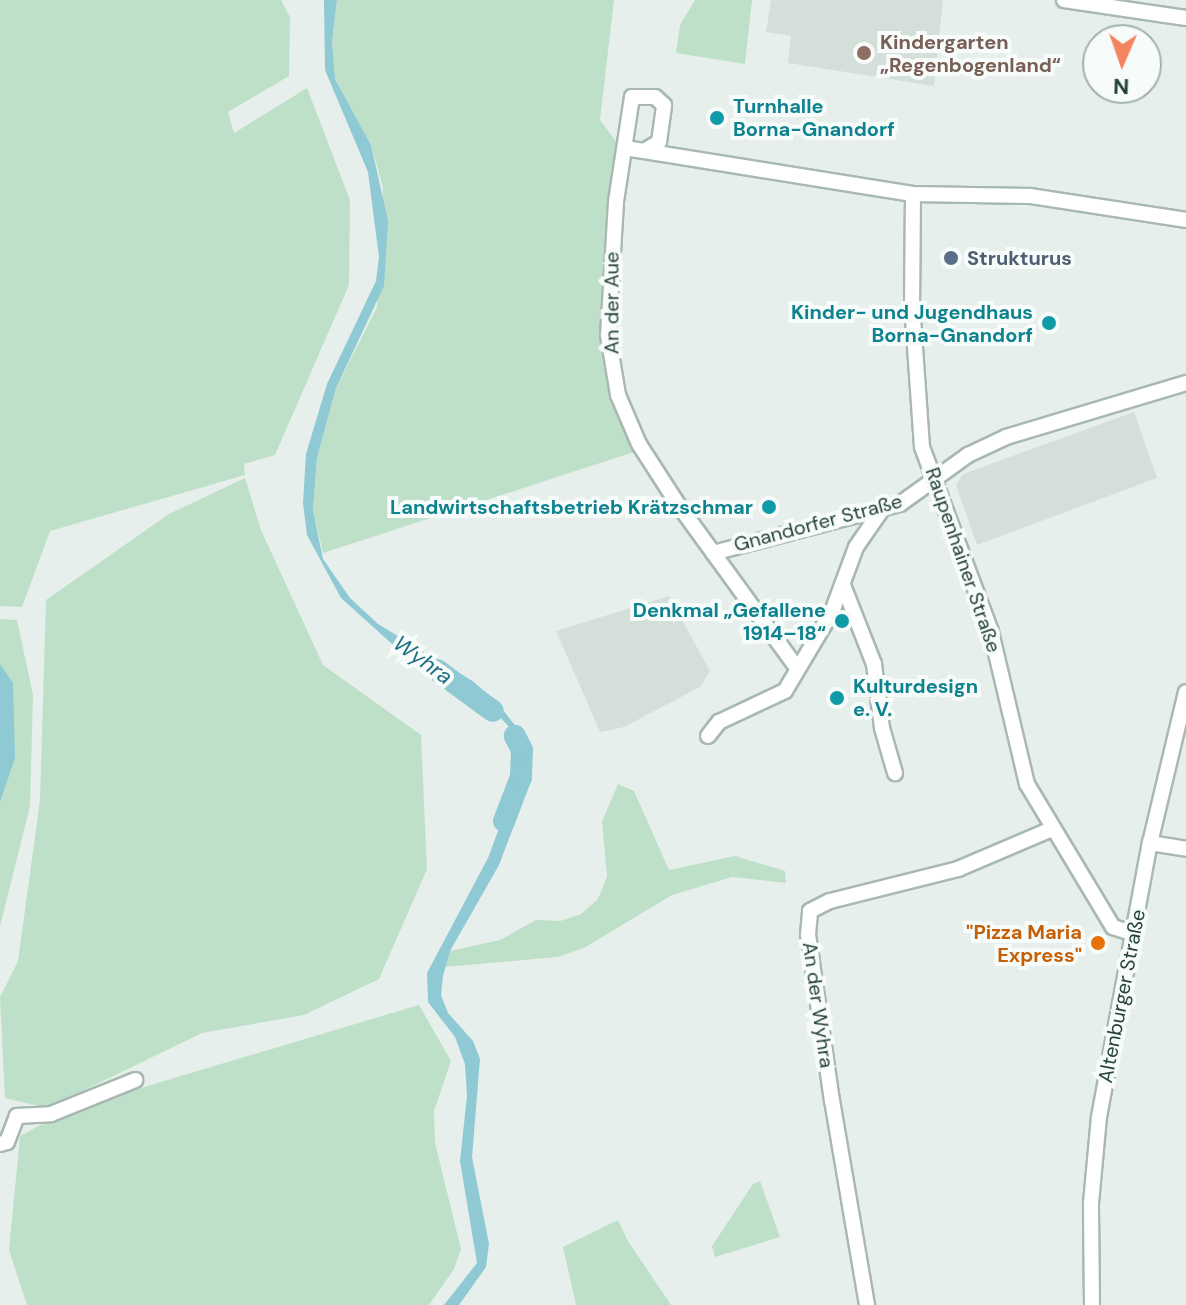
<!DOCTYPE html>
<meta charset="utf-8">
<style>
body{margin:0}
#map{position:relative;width:1186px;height:1305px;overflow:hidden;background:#e6efeb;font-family:"DM Sans",sans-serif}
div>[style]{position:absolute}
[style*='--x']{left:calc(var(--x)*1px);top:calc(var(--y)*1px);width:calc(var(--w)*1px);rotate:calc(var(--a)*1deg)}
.built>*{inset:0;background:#d4dfda}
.green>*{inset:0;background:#bfe0c8}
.water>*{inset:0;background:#8ec9d4}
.river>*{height:22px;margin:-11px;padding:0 11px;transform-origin:11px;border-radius:11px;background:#8ec9d4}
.roads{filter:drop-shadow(2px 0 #a8b8b2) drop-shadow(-2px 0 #a8b8b2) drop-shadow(0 2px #a8b8b2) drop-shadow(0 -2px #a8b8b2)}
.minor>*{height:14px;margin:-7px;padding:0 7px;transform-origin:7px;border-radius:7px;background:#fff}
.dots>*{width:22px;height:22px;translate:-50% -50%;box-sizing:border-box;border:4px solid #f7fbf9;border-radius:50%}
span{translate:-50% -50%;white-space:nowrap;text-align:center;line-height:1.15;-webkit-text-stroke:8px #f7fbf9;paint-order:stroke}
.education-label{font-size:20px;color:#785e54;font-weight:700}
.left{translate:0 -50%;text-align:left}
.culture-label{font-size:20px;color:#0d838f;font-weight:700}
.right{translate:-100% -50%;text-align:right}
.service-label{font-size:20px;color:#4e5e75;font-weight:700}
.street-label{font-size:20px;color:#24423a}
.food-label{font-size:20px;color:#c56008;font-weight:700}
.water-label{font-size:22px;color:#1c6f80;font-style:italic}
.north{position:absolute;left:1082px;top:24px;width:80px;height:80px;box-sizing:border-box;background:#f7fbf9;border:2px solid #a3b1ad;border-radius:50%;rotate:182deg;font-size:22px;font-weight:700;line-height:32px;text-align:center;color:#24423a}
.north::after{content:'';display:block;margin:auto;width:28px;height:36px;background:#f4845f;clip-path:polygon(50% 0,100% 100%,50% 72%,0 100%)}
</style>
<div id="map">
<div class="built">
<div style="clip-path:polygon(771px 0,943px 0,934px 86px,788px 63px,791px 36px,766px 32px)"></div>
<div style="clip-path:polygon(1134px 412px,1157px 478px,977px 545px,956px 485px,963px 474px)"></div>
<div style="clip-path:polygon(669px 596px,710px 671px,700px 687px,624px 727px,600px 732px,556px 631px)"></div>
</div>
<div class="green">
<div style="clip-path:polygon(0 0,281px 0,290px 17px,289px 76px,228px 112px,234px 133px,307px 88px,350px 200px,349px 285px,275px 455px,244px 464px,245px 475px,50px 531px,22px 607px,0 606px)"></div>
<div style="clip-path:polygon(337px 0,614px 0,600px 120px,618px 144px,603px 267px,601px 331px,609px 382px,634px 452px,323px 553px,313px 510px,317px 458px,336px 388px,377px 307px,383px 187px,371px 145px,335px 79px,332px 41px)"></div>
<div style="clip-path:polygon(695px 0,752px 0,745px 64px,676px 53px,680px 25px)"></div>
<div style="clip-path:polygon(245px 478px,261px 530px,323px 665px,421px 735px,427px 869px,379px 979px,304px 1015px,202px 1033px,47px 1108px,5px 1098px,0 997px,18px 961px,40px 800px,46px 600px,169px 514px)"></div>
<div style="clip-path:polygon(0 619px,17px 620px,33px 695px,30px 806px,0 926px)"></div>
<div style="clip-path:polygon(618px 784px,634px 791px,669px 870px,735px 856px,785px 871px,786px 883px,732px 877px,672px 895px,584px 948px,558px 957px,444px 967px,450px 951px,500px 940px,536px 920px,560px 921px,581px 914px,598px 899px,607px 876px,602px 822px)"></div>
<div style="clip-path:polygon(419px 1005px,451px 1061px,434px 1111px,435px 1143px,461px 1249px,454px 1269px,429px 1305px,27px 1305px,9px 1250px,20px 1136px,55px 1117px,154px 1084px)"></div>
<div style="clip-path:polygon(760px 1181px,780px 1237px,715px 1257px,712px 1246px,753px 1184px)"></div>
<div style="clip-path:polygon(618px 1220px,628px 1241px,671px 1305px,576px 1305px,563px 1247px)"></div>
</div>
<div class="water">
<div style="clip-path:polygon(324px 0,337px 0,332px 41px,335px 79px,371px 145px,388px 221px,384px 286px,336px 388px,317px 458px,313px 510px,323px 559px,350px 598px,378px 624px,474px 682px,499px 705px,525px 738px,532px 758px,524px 799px,499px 865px,450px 951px,443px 976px,441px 995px,448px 1013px,473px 1041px,480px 1059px,472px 1157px,489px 1244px,486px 1267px,459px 1305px,444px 1305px,477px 1263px,460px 1161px,467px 1096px,465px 1064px,455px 1037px,428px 1002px,427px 973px,488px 858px,522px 767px,512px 730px,497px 714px,391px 643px,341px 598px,307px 535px,303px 503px,306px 454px,327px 384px,376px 281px,379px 257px,368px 172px,325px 70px)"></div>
<div style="clip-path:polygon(0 664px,13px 683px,15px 758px,0 802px)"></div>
</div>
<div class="river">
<div style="--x:437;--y:670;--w:69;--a:36.2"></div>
<div style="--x:504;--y:821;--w:47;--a:-68.9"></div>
<div style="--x:521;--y:777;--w:27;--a:-88"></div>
<div style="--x:522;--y:750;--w:16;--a:-117"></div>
</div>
<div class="roads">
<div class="minor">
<div style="--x:1064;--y:0;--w:123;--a:8.4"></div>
<div style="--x:625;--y:148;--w:19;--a:9"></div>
<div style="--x:644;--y:151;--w:17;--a:-31"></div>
<div style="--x:659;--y:142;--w:37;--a:-82"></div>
<div style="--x:664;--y:105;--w:12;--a:-138"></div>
<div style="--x:655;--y:97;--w:23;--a:180"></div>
<div style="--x:632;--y:97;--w:106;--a:98.7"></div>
<div style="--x:616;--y:202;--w:133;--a:93.4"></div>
<div style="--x:608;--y:335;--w:61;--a:80.5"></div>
<div style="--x:618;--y:395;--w:53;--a:66.8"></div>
<div style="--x:639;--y:444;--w:70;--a:57.2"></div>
<div style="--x:677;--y:503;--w:203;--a:54"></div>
<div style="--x:644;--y:151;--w:272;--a:9.1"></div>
<div style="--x:913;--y:194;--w:117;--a:1"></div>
<div style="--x:1030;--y:196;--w:158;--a:8.7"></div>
<div style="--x:913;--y:194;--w:110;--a:90.5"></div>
<div style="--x:912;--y:304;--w:143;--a:86"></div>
<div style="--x:922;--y:447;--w:197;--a:69.5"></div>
<div style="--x:991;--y:632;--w:156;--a:76.7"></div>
<div style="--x:1027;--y:784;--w:167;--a:59"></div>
<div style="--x:1113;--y:927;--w:22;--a:18"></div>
<div style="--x:713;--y:553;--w:193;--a:-14.7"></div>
<div style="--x:900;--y:504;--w:84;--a:-35.8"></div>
<div style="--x:968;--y:455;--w:42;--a:-25.3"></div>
<div style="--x:1006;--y:437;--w:188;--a:-16.7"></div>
<div style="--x:843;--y:585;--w:85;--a:68.6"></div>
<div style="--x:874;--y:664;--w:64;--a:82.9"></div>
<div style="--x:882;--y:728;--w:47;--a:73.9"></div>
<div style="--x:708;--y:736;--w:18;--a:-52"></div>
<div style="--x:719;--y:722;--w:73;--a:-25.2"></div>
<div style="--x:785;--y:691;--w:92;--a:-59.3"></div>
<div style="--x:832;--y:612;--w:69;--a:-69.7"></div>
<div style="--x:856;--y:547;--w:44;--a:-55.2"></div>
<div style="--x:1150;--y:843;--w:36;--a:9"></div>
<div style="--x:0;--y:1144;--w:7;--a:-16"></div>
<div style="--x:7;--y:1142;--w:28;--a:-69"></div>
<div style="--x:17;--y:1116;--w:34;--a:-3"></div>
<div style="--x:51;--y:1114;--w:91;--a:-22"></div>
<div style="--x:867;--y:1305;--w:207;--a:-99.7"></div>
<div style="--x:832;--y:1101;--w:168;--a:-98.2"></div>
<div style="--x:808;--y:935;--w:24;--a:-85"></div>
<div style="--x:810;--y:911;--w:22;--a:-27"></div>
<div style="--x:830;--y:901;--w:132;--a:-14"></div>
<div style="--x:958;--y:869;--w:102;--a:-23.1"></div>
<div style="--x:1092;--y:1305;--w:102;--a:-90.6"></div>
<div style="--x:1091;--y:1203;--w:86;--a:-84.7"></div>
<div style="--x:1099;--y:1117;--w:279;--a:-79.5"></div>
<div style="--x:1150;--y:843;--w:155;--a:-76.6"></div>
</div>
</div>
<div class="dots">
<div style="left:864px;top:53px;background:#8d6e63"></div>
<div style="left:717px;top:118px;background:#0f9aa8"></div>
<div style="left:951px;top:258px;background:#5c6f8a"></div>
<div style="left:1049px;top:323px;background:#0f9aa8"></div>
<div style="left:769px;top:507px;background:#0f9aa8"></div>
<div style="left:842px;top:621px;background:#0f9aa8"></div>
<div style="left:837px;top:698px;background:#0f9aa8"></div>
<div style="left:1098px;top:943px;background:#e8710a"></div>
</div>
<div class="education-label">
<span class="left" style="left:880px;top:54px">Kindergarten<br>„Regenbogenland“</span>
</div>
<div class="culture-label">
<span class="left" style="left:733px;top:118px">Turnhalle<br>Borna-Gnandorf</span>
<span class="right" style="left:1033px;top:324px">Kinder- und Jugendhaus<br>Borna-Gnandorf</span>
<span class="right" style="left:753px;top:507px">Landwirtschaftsbetrieb Krätzschmar</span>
<span class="right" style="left:826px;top:622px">Denkmal „Gefallene<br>1914–18“</span>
<span class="left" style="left:853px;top:698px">Kulturdesign<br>e. V.</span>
</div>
<div class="service-label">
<span class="left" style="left:967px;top:258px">Strukturus</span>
</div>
<div class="street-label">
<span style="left:612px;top:303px;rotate:-90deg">An der Aue</span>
<span style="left:818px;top:523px;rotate:-15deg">Gnandorfer Straße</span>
<span style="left:963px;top:560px;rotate:71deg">Raupenhainer Straße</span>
<span style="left:1122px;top:996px;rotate:-79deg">Altenburger Straße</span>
<span style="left:818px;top:1005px;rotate:82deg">An der Wyhra</span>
</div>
<div class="food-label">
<span class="right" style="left:1082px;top:944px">"Pizza Maria<br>Express"</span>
</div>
<div class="water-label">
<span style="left:423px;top:660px;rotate:36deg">Wyhra</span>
</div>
<div class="north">N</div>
</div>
